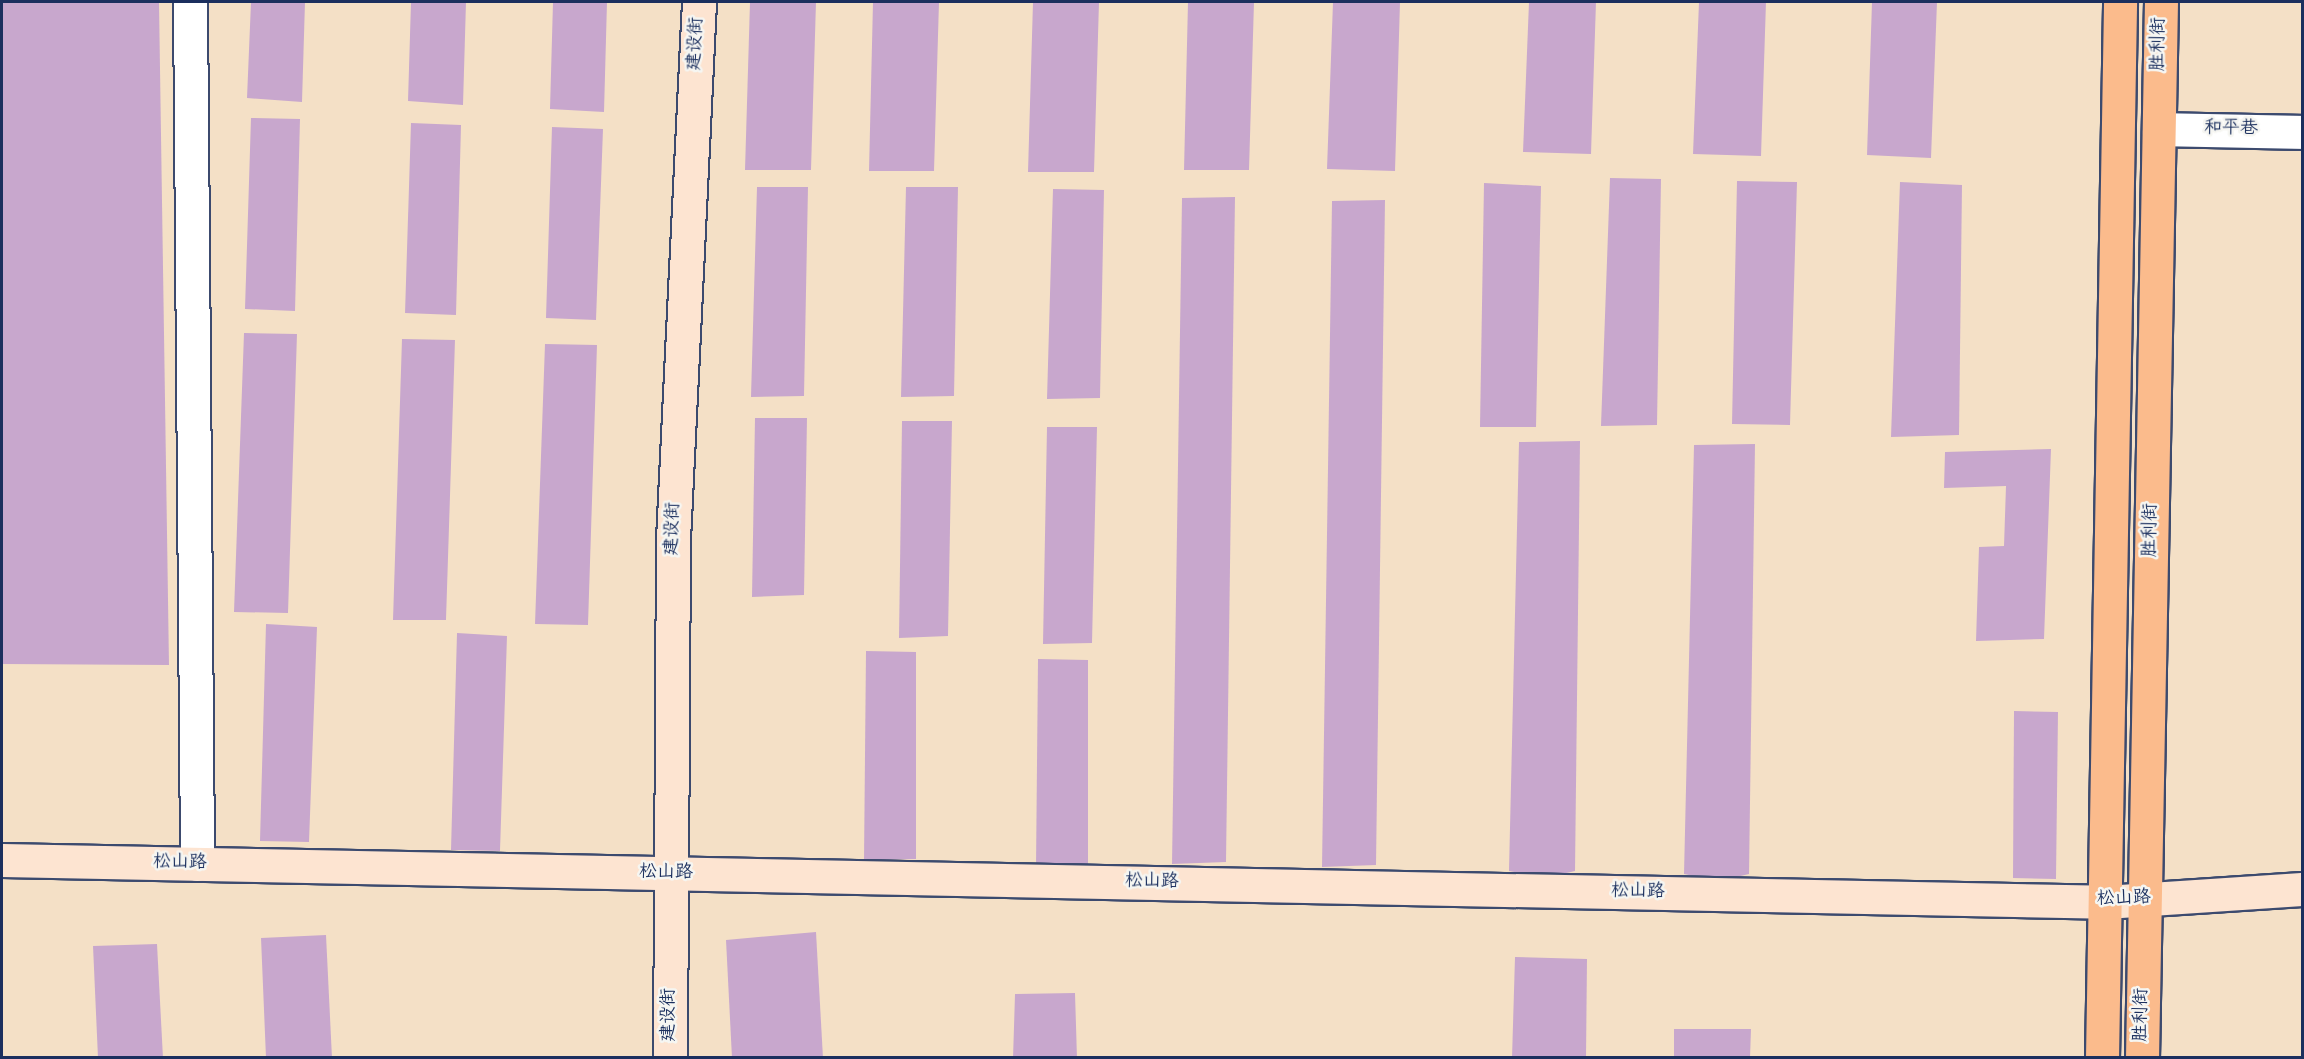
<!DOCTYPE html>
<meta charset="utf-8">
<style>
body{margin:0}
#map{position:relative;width:2304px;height:1059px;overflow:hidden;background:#f4e0c6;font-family:Dekko,"LXGW WenKai TC",sans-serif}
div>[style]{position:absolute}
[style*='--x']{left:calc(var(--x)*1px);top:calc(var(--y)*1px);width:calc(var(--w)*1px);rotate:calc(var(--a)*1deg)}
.building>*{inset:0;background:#c8a7cd}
.roads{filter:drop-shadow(2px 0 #3c4a6e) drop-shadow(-2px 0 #3c4a6e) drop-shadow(0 2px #3c4a6e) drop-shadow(0 -2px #3c4a6e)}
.street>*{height:33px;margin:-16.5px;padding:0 16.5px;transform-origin:16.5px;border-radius:16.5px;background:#fff}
.secondary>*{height:33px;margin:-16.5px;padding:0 16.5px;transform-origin:16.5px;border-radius:16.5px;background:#fde4d1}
.primary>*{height:33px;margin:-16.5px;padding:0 16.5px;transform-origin:16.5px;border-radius:16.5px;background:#fbbb8c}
span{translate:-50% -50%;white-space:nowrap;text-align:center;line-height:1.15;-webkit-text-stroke:5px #f6f6f2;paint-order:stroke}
.street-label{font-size:18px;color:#1b2f5e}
.frame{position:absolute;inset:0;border:3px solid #1b2f5e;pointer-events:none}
</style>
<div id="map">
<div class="building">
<div style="clip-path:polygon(2px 2px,159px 2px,169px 665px,2px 664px)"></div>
<div style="clip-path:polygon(251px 2px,305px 2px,302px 102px,247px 98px)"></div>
<div style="clip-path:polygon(411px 2px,466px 2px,463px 105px,408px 101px)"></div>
<div style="clip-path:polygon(553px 2px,607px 2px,604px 112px,550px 109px)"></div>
<div style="clip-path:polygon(750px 2px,816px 2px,811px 170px,745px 170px)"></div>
<div style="clip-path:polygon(873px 2px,939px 2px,934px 171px,869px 171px)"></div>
<div style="clip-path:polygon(1033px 2px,1099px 2px,1094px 172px,1028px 172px)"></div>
<div style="clip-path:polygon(1188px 2px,1254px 2px,1249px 170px,1184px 170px)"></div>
<div style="clip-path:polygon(1333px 2px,1400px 2px,1395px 171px,1327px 169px)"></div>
<div style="clip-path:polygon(1529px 2px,1596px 2px,1591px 154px,1523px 152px)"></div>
<div style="clip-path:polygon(1699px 2px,1766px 2px,1761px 156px,1693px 154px)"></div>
<div style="clip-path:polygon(1872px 2px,1937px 2px,1931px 158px,1867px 155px)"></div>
<div style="clip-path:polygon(251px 118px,300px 119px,295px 311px,245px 309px)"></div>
<div style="clip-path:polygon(411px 123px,461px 125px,456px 315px,405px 313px)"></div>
<div style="clip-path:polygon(552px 127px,603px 129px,596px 320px,546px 318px)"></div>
<div style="clip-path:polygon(1610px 178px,1661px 179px,1657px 425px,1601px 426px)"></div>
<div style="clip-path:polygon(1737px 181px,1797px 182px,1790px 425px,1732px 424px)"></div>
<div style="clip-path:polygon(1900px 182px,1962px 185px,1959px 435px,1891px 437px)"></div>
<div style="clip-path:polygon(1484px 183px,1541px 186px,1536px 427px,1480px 427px)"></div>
<div style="clip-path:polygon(757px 187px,808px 187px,804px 396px,751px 397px)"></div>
<div style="clip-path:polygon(906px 187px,958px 187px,954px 396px,901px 397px)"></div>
<div style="clip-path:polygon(1053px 189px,1104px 190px,1100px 398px,1047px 399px)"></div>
<div style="clip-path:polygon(1235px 197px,1226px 862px,1172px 864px,1182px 198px)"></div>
<div style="clip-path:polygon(1385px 200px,1376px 865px,1322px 867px,1332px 201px)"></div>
<div style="clip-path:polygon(244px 333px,297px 334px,288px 613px,234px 612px)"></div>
<div style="clip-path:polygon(402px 339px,455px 340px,446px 620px,393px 620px)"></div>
<div style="clip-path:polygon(545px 344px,597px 345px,588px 625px,535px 624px)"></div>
<div style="clip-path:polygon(755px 418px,807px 418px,804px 595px,752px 597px)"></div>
<div style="clip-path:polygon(902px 421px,952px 421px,948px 636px,899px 638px)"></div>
<div style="clip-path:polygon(1047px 427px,1097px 427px,1092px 643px,1043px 644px)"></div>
<div style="clip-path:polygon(1580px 441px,1575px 871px,1545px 878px,1509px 871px,1519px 442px)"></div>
<div style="clip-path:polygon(1755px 444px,1749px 874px,1719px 881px,1684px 874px,1694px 445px)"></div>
<div style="clip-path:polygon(2051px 449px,2044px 639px,1976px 641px,1979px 547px,2004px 546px,2006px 486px,1944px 488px,1945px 452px)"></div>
<div style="clip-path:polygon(266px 624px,317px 627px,309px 842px,260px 841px)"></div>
<div style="clip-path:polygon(457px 633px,507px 636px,500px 851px,451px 850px)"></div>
<div style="clip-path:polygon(866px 651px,916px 652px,916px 859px,864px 860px)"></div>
<div style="clip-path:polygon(1038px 659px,1088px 660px,1088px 868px,1036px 868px)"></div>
<div style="clip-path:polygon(2014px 711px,2058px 712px,2056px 879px,2013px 878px)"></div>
<div style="clip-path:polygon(816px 932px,823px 1058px,732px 1058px,726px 940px)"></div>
<div style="clip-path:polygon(326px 935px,332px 1058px,266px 1058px,261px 938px)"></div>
<div style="clip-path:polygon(157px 944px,163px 1058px,98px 1058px,93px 946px)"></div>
<div style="clip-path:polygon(1515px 957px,1587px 959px,1586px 1058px,1512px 1058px)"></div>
<div style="clip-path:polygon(1075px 993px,1077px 1058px,1013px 1058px,1015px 994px)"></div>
<div style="clip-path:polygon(1674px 1029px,1751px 1029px,1750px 1058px,1674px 1058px)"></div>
</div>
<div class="roads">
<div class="street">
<div style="--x:190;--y:2;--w:862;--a:89.53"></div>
<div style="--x:2159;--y:129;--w:143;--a:1.2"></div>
</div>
<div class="secondary">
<div style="--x:2;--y:860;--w:2103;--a:1.14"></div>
<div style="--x:2105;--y:902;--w:197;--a:-3.8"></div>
<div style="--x:670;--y:1058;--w:519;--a:-89.67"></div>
<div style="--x:673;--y:539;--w:538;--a:-87.23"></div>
</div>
<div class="primary">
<div style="--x:2102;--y:1058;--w:1056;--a:-89.02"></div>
<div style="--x:2142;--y:1058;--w:1056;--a:-88.97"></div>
</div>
</div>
<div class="street-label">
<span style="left:697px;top:44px;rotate:-87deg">建设街</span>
<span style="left:2160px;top:44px;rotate:-89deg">胜利街</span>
<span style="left:2231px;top:130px;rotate:1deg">和平巷</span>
<span style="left:674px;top:529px;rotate:-88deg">建设街</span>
<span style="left:2152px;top:530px;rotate:-89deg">胜利街</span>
<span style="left:180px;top:864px;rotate:1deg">松山路</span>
<span style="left:666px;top:874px;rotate:1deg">松山路</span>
<span style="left:1152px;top:883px;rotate:1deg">松山路</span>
<span style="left:1638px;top:893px;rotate:1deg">松山路</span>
<span style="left:2124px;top:900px;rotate:-2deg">松山路</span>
<span style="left:670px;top:1015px;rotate:-90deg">建设街</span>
<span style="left:2143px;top:1015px;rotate:-89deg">胜利街</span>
</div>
<div class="frame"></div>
</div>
